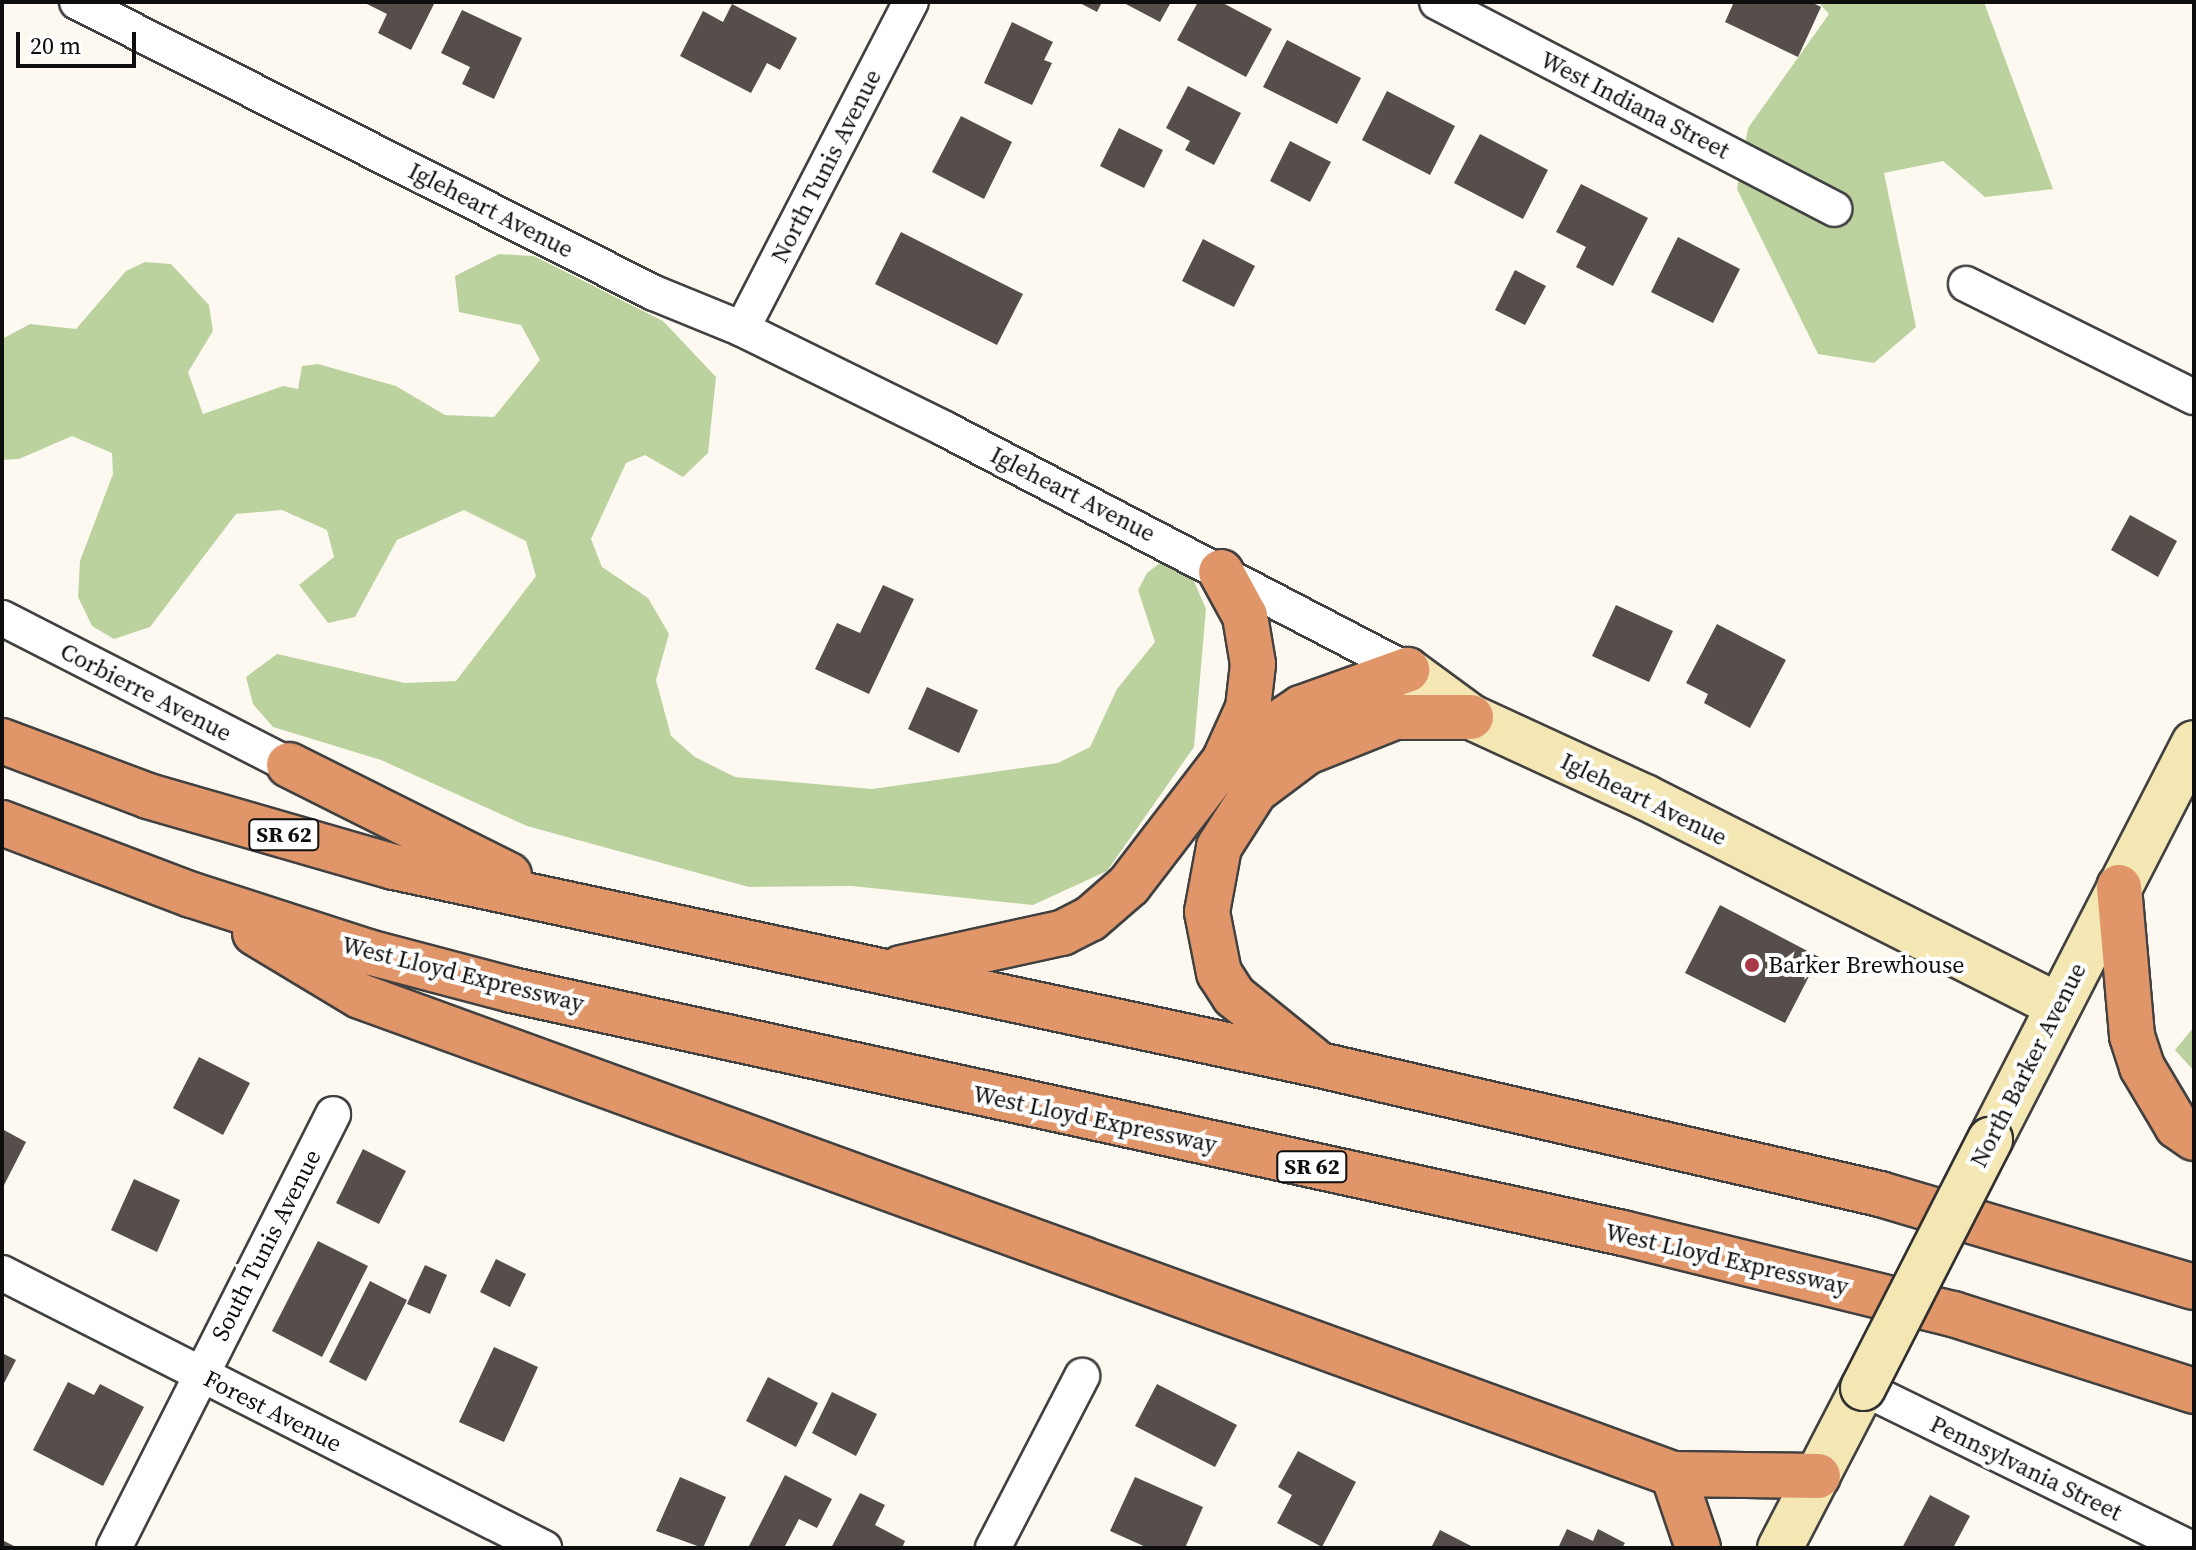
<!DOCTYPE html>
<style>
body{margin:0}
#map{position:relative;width:2196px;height:1550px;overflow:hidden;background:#fdf9f0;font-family:"Source Serif 4",serif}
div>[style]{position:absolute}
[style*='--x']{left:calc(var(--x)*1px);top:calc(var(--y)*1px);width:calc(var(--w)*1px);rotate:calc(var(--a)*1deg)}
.forest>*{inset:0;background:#bbd29f}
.building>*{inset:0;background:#554e4b}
.roads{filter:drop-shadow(2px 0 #414141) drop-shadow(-2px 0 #414141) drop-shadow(0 2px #414141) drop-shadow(0 -2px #414141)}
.street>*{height:34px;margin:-17px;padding:0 17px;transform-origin:17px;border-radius:17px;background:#fff}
.secondary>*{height:44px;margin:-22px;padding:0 22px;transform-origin:22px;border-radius:22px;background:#f4e7b4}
.highway>*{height:44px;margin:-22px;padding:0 22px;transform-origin:22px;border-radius:22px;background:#e1966a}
.bridges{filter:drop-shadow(2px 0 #303030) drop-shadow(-2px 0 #303030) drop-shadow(0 2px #303030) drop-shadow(0 -2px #303030)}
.secondary-bridge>*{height:44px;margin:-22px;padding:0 22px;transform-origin:22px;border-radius:22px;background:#f4e7b4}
.dots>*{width:22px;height:22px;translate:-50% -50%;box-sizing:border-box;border:4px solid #fff;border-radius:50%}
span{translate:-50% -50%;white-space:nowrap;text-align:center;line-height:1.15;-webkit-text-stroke:8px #fff;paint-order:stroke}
.shield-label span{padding:2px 6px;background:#fff;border:2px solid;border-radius:6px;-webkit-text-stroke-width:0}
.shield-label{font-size:22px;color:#0e0e0e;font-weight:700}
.street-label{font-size:24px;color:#0e0e0e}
.poi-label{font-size:24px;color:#0e0e0e}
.left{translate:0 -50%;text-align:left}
.frame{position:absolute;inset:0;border:4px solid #0e0e0e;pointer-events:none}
.scale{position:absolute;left:16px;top:32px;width:120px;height:36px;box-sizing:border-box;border:4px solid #0e0e0e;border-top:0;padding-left:10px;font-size:24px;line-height:28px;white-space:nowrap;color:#0e0e0e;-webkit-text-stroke:6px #fff;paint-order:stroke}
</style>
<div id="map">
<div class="forest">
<div style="clip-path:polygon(1818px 2px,1984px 2px,2053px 189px,1985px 197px,1943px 161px,1884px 173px,1916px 327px,1874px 363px,1818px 354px,1737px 189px,1748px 128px,1829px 14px)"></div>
<div style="clip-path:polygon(499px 254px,534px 256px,663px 321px,716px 377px,708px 453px,683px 477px,645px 455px,626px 463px,591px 539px,602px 567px,648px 598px,669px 634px,656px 680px,671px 736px,695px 757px,735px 777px,872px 789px,1058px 763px,1090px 747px,1117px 689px,1155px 642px,1138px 590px,1147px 573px,1161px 562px,1190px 572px,1206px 609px,1194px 747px,1107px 871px,1033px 905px,852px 886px,749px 887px,527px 826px,381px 760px,273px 727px,253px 704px,246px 677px,277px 654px,405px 683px,456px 681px,536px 576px,526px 541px,464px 510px,397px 540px,355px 617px,328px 623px,299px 585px,334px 557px,327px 530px,282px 510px,236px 514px,150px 627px,114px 639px,92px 626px,78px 597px,80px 561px,113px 474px,112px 453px,72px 436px,19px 459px,2px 460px,2px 339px,30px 324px,76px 329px,126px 271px,145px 262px,171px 264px,209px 305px,213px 331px,188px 372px,203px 414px,283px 386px,298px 389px,302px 366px,318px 364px,396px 386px,445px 415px,494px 417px,540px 360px,521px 325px,459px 312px,455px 276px)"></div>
<div style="clip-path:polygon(2193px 1028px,2194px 1029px,2194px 1071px,2175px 1050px)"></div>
</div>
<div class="building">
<div style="clip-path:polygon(363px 2px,435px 2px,411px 50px,378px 33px,387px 14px)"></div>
<div style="clip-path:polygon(1078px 2px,1102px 2px,1097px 12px)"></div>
<div style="clip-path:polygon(1122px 2px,1171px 2px,1160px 22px)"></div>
<div style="clip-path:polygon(1198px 2px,1221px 2px,1272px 29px,1246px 77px,1177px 40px)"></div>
<div style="clip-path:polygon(1734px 2px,1811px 2px,1821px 7px,1798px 57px,1725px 22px)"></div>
<div style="clip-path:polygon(732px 4px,797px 38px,780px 70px,767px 63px,751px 93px,680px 56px,703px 11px,723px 22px)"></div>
<div style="clip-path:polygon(462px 10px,522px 38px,494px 99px,462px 84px,470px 67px,441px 53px)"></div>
<div style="clip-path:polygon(1012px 22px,1053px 42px,1044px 60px,1052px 63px,1032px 105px,984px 83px)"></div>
<div style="clip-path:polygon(1287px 40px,1361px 78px,1337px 124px,1263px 87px)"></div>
<div style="clip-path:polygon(1188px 86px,1241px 113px,1214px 165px,1185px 150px,1190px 141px,1166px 128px)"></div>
<div style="clip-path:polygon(1387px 91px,1455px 126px,1430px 175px,1362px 140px)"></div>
<div style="clip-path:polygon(961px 116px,1012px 142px,984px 199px,932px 172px)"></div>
<div style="clip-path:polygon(1119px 128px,1163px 150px,1144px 188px,1100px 166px)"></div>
<div style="clip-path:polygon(1480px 134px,1548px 170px,1523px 219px,1454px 183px)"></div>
<div style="clip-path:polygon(1290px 141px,1331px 162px,1310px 202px,1270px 181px)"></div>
<div style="clip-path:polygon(1581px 184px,1648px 218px,1613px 286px,1576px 267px,1586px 247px,1556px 232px)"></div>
<div style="clip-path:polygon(901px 232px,1023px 294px,997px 345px,875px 284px)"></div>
<div style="clip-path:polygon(1678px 237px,1740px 269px,1713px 323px,1651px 292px)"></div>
<div style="clip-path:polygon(1203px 239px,1255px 266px,1234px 307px,1182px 281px)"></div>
<div style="clip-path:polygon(1515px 270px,1546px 286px,1525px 325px,1495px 310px)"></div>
<div style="clip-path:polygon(2130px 515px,2177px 541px,2158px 577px,2111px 550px)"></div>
<div style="clip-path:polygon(883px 585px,914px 599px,869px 694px,815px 669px,837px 623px,860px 633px)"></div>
<div style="clip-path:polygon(1616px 605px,1673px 631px,1649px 682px,1592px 656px)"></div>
<div style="clip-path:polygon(1717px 624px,1786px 660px,1750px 728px,1704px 703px,1708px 694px,1686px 683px)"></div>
<div style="clip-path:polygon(927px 687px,978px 710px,959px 753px,908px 729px)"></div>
<div style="clip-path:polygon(1720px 905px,1819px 957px,1785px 1023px,1685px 973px)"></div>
<div style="clip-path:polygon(199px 1057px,250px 1083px,223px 1135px,173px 1108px)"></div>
<div style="clip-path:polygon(2px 1129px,26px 1142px,2px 1189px)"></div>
<div style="clip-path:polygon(363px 1149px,406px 1171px,379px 1224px,336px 1203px)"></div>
<div style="clip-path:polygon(134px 1179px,180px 1200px,157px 1252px,111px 1230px)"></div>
<div style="clip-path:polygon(318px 1241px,368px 1266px,322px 1357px,272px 1331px)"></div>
<div style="clip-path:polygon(496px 1259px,526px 1274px,510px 1307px,480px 1292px)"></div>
<div style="clip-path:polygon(425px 1265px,447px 1275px,430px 1314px,407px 1304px)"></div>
<div style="clip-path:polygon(370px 1281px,407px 1300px,366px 1381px,329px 1362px)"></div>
<div style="clip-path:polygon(494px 1347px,538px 1367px,504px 1442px,459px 1422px)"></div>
<div style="clip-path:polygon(2px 1353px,16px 1360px,2px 1387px)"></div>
<div style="clip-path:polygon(768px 1377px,818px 1403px,796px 1447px,746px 1421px)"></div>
<div style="clip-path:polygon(68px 1382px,94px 1395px,100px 1384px,144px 1407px,103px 1486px,33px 1450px)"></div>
<div style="clip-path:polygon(1157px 1384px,1237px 1425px,1215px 1467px,1135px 1426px)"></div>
<div style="clip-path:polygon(832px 1392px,877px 1414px,856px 1456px,812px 1433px)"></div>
<div style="clip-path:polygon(1298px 1451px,1356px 1482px,1322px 1547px,1277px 1523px,1292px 1495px,1278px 1487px)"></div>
<div style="clip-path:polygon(785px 1475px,832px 1499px,817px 1528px,799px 1519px,784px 1548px,748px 1548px)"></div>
<div style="clip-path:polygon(680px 1477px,726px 1497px,703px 1548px,656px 1531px)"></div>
<div style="clip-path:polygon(1135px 1477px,1203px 1507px,1185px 1548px,1148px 1548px,1110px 1531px)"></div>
<div style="clip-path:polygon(860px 1493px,885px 1505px,875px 1525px,905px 1541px,902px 1548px,831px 1548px)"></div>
<div style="clip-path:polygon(1930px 1495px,1970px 1516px,1953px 1548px,1902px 1548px)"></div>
<div style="clip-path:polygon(1567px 1529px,1593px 1541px,1598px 1529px,1625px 1543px,1622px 1548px,1558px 1548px)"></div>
<div style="clip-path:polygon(1440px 1530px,1475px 1548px,1431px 1548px)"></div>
<div style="clip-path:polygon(2px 1540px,18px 1548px,2px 1548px)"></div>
</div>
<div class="roads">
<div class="street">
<div style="--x:77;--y:2;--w:646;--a:26.76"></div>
<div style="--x:654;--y:293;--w:95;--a:22.2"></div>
<div style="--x:742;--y:329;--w:226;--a:26.2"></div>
<div style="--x:945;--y:429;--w:521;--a:27.55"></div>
<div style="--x:1437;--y:2;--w:448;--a:27.5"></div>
<div style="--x:1966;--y:284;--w:254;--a:26.4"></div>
<div style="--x:742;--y:329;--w:368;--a:-62.7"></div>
<div style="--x:2;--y:618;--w:322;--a:27.1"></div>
<div style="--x:2;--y:1273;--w:608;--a:26.9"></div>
<div style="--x:1863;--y:1388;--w:364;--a:26.1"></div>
<div style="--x:114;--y:1548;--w:486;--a:-63.2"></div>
<div style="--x:993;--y:1548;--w:194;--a:-62.6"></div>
</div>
<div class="secondary">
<div style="--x:1407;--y:670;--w:79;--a:36.3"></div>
<div style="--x:1471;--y:717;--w:192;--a:24.7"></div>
<div style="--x:1645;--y:797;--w:463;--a:26.8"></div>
<div style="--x:1990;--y:1140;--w:446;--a:-62.8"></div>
<div style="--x:1780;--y:1548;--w:180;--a:-62.6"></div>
</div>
<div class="highway">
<div style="--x:2;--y:741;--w:156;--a:20.6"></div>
<div style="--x:148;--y:796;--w:256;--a:16.1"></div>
<div style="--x:394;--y:867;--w:947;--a:12.07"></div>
<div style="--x:1320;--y:1065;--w:575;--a:12.97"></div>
<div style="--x:1880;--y:1194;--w:327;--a:16.5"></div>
<div style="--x:1228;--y:757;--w:88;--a:-33.9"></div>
<div style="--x:1301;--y:708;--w:113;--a:-19.7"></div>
<div style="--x:289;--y:765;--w:246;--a:26.6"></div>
<div style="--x:2;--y:823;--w:203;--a:20.8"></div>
<div style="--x:192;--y:895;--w:185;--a:17.9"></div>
<div style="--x:368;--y:952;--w:149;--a:14.8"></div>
<div style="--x:512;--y:990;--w:1137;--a:12.34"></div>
<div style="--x:1623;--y:1233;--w:340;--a:13.8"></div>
<div style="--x:1953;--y:1314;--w:253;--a:17.7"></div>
<div style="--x:2119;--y:887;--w:150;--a:85"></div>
<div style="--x:2132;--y:1036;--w:33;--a:72"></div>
<div style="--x:2142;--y:1067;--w:69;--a:59.3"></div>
<div style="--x:2177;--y:1126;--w:21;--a:35"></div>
<div style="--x:255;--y:933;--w:122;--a:31"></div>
<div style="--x:360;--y:996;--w:1397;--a:20"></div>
<div style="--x:1673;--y:1474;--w:145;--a:0.8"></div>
<div style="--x:901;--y:968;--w:165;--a:-12.3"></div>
<div style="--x:1062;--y:933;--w:31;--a:-27"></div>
<div style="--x:1090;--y:919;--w:52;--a:-41.1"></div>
<div style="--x:1129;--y:885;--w:156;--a:-52.5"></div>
<div style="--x:1224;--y:761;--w:58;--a:-65.6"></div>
<div style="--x:1248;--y:708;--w:44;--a:-83.5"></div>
<div style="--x:1253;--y:664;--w:49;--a:-99.5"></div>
<div style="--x:1245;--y:616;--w:50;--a:-118.6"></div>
<div style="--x:1312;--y:1059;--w:100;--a:-141.1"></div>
<div style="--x:1234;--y:996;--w:27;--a:-123"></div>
<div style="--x:1219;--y:973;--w:62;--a:-101.1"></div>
<div style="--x:1207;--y:912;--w:66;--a:-79.5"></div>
<div style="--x:1219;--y:847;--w:67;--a:-57.3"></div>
<div style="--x:1255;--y:791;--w:65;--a:-36.9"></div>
<div style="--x:1307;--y:752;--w:95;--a:-21.7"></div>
<div style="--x:1395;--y:717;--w:76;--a:0"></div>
<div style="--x:1673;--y:1474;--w:78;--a:71.3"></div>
</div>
</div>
<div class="bridges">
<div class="secondary-bridge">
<div style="--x:1863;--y:1388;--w:279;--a:-62.9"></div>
</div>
</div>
<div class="dots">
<div style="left:1752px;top:965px;background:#ab3848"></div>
</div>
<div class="shield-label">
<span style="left:284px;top:835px">SR 62</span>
<span style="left:1312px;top:1167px">SR 62</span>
</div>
<div class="street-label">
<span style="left:1635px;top:105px;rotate:27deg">West Indiana Street</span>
<span style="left:826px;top:166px;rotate:-63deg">North Tunis Avenue</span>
<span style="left:491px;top:210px;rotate:27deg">Igleheart Avenue</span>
<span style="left:1073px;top:494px;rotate:27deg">Igleheart Avenue</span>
<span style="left:146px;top:692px;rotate:27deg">Corbierre Avenue</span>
<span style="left:1644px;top:799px;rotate:26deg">Igleheart Avenue</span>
<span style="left:463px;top:974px;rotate:14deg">West Lloyd Expressway</span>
<span style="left:2028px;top:1065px;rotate:-63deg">North Barker Avenue</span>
<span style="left:1095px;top:1119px;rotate:12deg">West Lloyd Expressway</span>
<span style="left:266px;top:1245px;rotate:-63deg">South Tunis Avenue</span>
<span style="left:1727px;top:1259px;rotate:13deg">West Lloyd Expressway</span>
<span style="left:273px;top:1411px;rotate:27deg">Forest Avenue</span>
<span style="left:2026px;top:1468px;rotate:26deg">Pennsylvania Street</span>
</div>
<div class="poi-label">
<span class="left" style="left:1768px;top:965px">Barker Brewhouse</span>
</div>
<div class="frame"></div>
<div class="scale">20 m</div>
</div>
